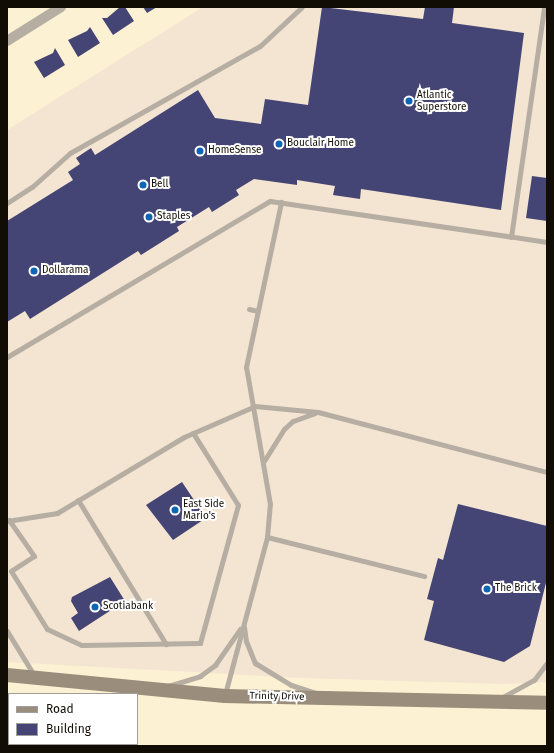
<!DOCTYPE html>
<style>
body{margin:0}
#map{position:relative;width:554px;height:753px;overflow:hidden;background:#fcf1d2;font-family:"Fira Sans",sans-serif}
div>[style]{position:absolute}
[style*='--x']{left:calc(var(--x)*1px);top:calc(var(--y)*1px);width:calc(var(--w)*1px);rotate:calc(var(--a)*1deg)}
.commercial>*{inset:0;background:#f3e5d2}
.building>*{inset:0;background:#454575}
.lane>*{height:5px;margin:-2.5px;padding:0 2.5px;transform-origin:2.5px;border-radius:2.5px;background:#b6aea2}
.street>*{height:10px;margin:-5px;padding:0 5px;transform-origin:5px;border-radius:5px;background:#b6aea2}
.secondary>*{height:14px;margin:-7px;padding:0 7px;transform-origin:7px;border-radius:7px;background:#9a8d7c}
.dots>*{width:11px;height:11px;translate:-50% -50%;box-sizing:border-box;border:2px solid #fff;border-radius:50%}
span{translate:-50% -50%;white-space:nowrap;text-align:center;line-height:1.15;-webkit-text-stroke:4px #fff;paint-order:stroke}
.poi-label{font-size:10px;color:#110d04}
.left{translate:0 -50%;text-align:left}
.street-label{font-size:10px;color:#110d04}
.frame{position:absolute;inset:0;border:8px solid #110d04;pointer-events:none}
.legend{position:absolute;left:8px;top:693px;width:130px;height:52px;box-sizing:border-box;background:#fff;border:1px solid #a09e9b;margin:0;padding:5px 7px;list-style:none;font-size:12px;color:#110d04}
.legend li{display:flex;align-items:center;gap:8px;height:20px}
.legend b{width:20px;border:1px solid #a09e9b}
</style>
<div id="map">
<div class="commercial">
<div style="clip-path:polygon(203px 7px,547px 7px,547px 682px,504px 684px,301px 678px,7px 662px,7px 130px)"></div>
</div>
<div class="building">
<div style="clip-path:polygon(120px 7px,125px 7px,134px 21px,113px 35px,102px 18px,107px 18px)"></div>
<div style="clip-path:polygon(143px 7px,157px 7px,147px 13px)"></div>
<div style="clip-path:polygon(322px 7px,423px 19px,425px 7px,454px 7px,452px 23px,524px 33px,501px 210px,361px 189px,360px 199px,333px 195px,335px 186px,297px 180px,297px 185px,254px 179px,236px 190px,239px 195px,212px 212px,209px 207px,177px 227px,179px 231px,141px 255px,138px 251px,30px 319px,25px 311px,7px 322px,7px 221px,73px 180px,68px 172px,80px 164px,76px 158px,91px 148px,95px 155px,198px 90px,215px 118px,261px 124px,265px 99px,308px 105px)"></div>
<div style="clip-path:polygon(90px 27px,100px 43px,78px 57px,68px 40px,87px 31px)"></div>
<div style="clip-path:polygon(55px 48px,65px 65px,44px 78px,34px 62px,53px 53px)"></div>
<div style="clip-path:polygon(532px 176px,547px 178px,547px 221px,526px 218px)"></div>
<div style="clip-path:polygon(182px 482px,206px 518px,173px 540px,146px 505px)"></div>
<div style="clip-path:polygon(458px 504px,547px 526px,547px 579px,530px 646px,504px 662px,424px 640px,434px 601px,427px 599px,438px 558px,443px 560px)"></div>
<div style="clip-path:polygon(110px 577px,125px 601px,79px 631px,71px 618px,78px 613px,71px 601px,72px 597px)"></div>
</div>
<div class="lane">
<div style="--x:7;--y:203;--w:30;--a:-33"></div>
<div style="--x:32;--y:187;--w:51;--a:-41.8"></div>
<div style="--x:70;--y:153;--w:218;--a:-29.4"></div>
<div style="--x:260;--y:46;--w:57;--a:-42.9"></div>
<div style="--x:511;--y:237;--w:232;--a:-81.8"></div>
<div style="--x:249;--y:309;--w:9;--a:13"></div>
<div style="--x:7;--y:357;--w:306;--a:-30.7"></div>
<div style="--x:270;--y:201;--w:280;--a:8.4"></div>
<div style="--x:264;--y:461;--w:38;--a:-58"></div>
<div style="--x:284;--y:429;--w:12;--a:-42"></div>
<div style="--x:293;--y:421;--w:23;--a:-20"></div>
<div style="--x:78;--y:500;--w:169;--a:58.6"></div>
<div style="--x:9;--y:520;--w:44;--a:55.2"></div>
<div style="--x:34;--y:556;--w:27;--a:147"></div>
<div style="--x:11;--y:571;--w:68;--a:58.2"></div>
<div style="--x:47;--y:629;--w:38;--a:25"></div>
<div style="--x:82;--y:645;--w:118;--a:-1"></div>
<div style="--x:200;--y:643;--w:143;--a:-74.6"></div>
<div style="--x:238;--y:505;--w:85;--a:-122"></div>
<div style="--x:7;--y:521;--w:51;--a:-9.1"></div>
<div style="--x:57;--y:513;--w:148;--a:-30.9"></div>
<div style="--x:184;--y:437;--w:77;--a:-23.6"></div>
<div style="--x:255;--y:406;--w:63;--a:5.4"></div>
<div style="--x:318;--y:412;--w:237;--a:14.7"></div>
<div style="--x:267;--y:537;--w:162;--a:14"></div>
<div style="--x:244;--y:627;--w:14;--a:82"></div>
<div style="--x:246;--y:641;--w:24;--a:68"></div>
<div style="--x:255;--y:663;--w:42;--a:31.4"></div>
<div style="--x:291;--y:685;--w:25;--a:18"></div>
<div style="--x:7;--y:631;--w:52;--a:58.5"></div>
<div style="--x:168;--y:686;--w:34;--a:-17"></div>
<div style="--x:200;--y:676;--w:19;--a:-36"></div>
<div style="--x:215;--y:665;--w:44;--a:-55.2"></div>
<div style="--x:225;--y:694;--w:163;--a:-75"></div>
<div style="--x:267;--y:537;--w:33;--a:-85"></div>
<div style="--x:270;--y:504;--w:139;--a:-99.9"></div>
<div style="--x:246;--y:367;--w:169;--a:-78"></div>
<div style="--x:501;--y:698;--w:38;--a:-29"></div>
<div style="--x:534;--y:680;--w:21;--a:-53"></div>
</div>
<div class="street">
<div style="--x:7;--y:41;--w:64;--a:-32.2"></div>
</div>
<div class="secondary">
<div style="--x:7;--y:675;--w:219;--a:5.5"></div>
<div style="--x:225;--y:696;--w:322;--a:1.2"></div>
</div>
<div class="dots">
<div style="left:409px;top:101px;background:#0d65b3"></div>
<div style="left:279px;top:144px;background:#0d65b3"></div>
<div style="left:200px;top:151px;background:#0d65b3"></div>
<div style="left:143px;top:185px;background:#0d65b3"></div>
<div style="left:149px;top:217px;background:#0d65b3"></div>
<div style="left:34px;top:271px;background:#0d65b3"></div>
<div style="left:175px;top:510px;background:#0d65b3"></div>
<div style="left:487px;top:589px;background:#0d65b3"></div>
<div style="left:95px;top:607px;background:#0d65b3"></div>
</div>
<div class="poi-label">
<span class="left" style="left:417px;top:101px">Atlantic<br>Superstore</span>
<span class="left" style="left:287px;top:144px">Bouclair Home</span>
<span class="left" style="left:208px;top:151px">HomeSense</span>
<span class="left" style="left:151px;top:185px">Bell</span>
<span class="left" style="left:157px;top:217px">Staples</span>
<span class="left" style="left:42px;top:271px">Dollarama</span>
<span class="left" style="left:183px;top:510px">East Side<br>Mario's</span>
<span class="left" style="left:495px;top:589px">The Brick</span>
<span class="left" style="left:103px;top:607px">Scotiabank</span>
</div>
<div class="street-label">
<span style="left:277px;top:697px;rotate:1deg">Trinity Drive</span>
</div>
<div class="frame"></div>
<ul class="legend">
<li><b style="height:5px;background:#9a8d7c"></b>Road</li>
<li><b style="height:11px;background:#454575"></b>Building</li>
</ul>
</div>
